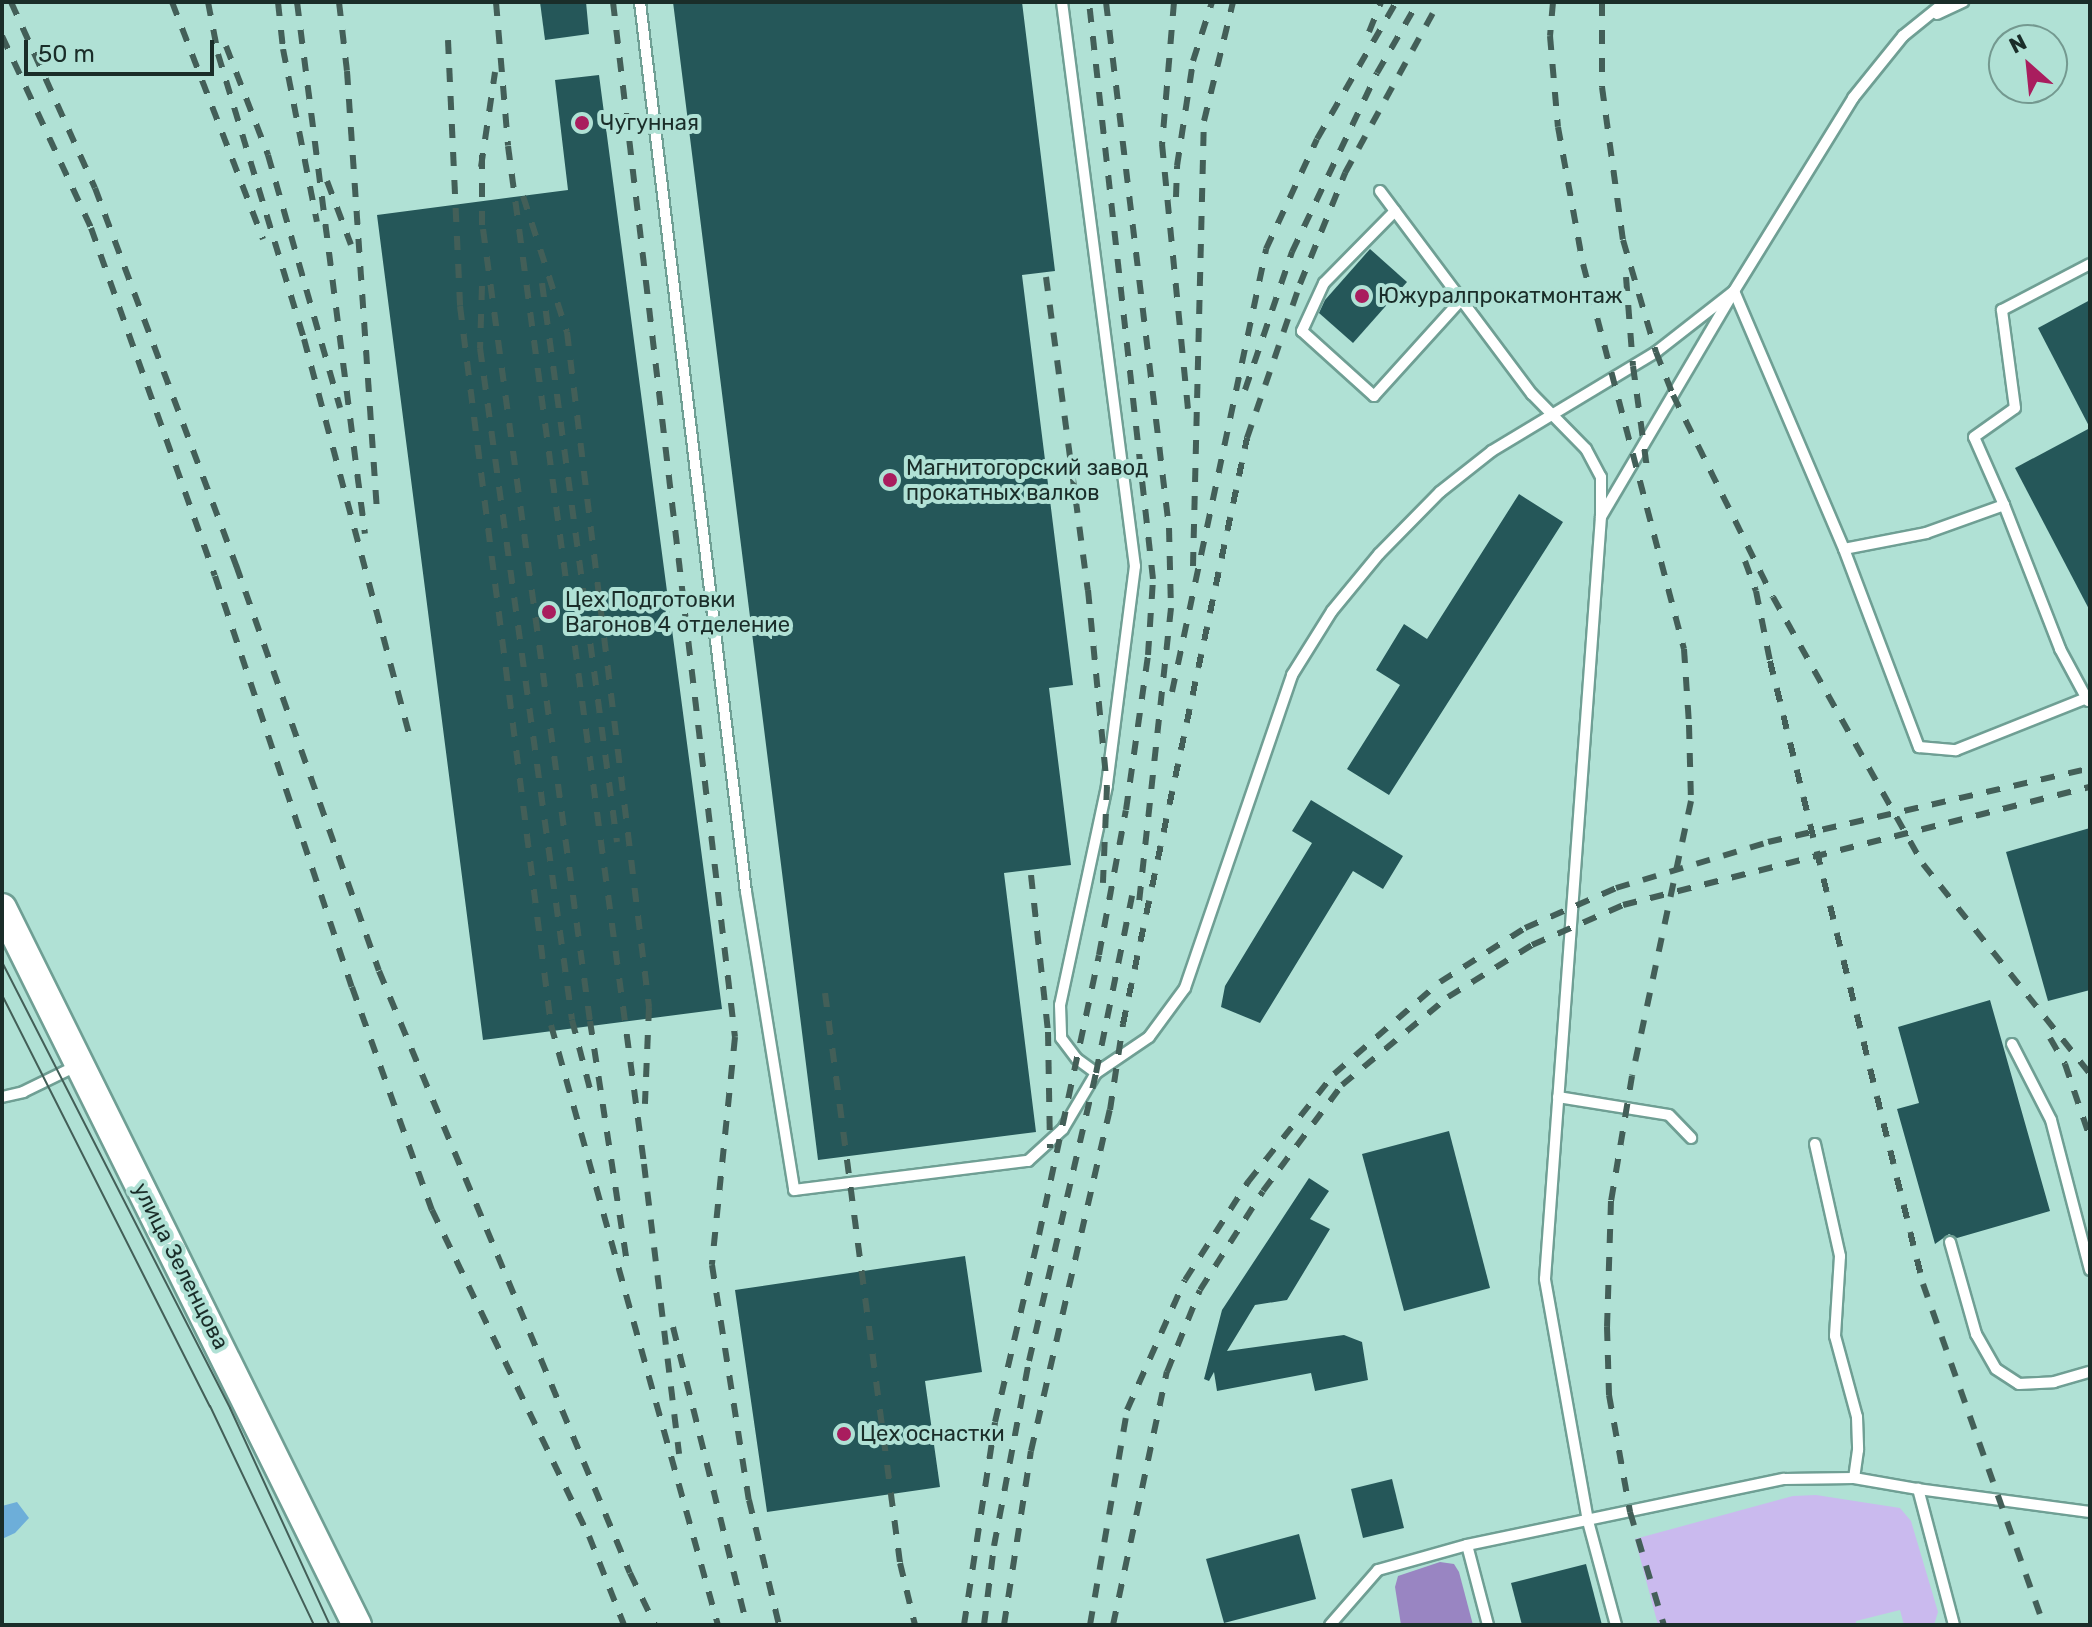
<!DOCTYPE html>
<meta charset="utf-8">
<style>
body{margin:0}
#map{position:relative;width:2092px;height:1627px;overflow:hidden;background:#b0e1d5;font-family:Rubik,sans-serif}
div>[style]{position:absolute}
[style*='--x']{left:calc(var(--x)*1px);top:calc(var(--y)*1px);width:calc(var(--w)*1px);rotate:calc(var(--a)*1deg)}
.green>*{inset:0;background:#cabaee}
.forest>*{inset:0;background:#9985c2}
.water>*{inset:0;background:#6daed9}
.building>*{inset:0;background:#255759}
.roads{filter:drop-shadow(2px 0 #6f9f94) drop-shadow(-2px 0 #6f9f94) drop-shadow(0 2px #6f9f94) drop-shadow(0 -2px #6f9f94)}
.service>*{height:10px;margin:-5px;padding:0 5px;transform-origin:5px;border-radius:5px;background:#fff}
.secondary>*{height:28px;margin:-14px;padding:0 14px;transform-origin:14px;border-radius:14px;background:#fff}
.tram>*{height:2px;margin:-1px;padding:0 1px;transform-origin:1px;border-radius:1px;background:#435f58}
.rail>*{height:6px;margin-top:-3px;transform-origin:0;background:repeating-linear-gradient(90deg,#435f58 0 14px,transparent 0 28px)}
.dots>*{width:22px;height:22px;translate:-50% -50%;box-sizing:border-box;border:4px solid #b0e1d5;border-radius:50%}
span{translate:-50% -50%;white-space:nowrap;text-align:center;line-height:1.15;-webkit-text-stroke:8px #b0e1d5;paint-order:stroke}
.poi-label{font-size:22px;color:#1a2d29}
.left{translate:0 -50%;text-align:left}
.street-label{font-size:22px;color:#1a2d29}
.frame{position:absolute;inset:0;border:4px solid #1a2d29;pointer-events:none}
.north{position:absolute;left:1988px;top:24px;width:80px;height:80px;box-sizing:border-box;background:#b0e1d5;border:2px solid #749990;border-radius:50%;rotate:333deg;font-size:22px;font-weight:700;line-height:32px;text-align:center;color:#1a2d29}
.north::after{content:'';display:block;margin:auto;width:28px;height:36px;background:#a91d5e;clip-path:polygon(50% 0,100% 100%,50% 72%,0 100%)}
.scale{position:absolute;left:24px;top:40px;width:190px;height:36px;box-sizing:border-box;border:4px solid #1a2d29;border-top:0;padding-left:10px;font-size:24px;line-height:28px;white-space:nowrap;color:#1a2d29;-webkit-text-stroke:6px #b0e1d5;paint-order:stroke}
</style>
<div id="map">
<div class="green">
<div style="clip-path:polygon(1816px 1495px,1900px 1508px,1911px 1521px,1938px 1612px,1934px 1625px,1904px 1625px,1900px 1610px,1856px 1621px,1856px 1625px,1658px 1625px,1635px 1539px,1793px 1496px)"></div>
</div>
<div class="forest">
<div style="clip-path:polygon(1440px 1562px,1454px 1564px,1459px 1572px,1473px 1625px,1401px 1625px,1395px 1587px,1398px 1576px)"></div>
</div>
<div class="water">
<div style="clip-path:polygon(17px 1502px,29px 1518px,15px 1533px,2px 1539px,2px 1506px)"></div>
</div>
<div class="building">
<div style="clip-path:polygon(540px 2px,586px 2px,589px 34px,545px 40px)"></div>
<div style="clip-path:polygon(673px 2px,1022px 2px,1055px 271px,1022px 275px,1073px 685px,1049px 688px,1071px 865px,1004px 873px,1036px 1132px,818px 1160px)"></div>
<div style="clip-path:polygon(599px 75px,722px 1009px,483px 1040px,377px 215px,568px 190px,555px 80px)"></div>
<div style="clip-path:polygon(1370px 249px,1407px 282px,1353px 343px,1319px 313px,1325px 300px)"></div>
<div style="clip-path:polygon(2090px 300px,2090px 428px,2038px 328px)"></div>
<div style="clip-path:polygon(2090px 428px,2090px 611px,2015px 468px)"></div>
<div style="clip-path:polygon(1519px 494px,1563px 522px,1389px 795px,1347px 769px,1400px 685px,1376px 670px,1404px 624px,1427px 639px)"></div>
<div style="clip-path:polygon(1311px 800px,1403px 856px,1383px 889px,1353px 871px,1260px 1023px,1221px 1007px,1225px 986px,1312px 843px,1292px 831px)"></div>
<div style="clip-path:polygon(2090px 828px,2090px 990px,2048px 1001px,2006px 852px)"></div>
<div style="clip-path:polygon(1990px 1000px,2050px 1211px,1957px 1238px,1949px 1234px,1935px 1244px,1897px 1109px,1919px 1103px,1898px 1027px)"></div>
<div style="clip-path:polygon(1449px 1131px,1490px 1288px,1404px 1311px,1362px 1154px)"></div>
<div style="clip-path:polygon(1309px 1178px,1329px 1191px,1310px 1219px,1330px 1229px,1287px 1300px,1255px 1305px,1227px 1351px,1344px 1335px,1362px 1342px,1368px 1380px,1315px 1391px,1311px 1373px,1217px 1391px,1214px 1372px,1209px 1381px,1204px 1379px,1222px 1310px)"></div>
<div style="clip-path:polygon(965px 1256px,982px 1372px,925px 1381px,940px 1487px,767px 1512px,735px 1290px)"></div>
<div style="clip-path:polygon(1392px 1479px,1404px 1528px,1363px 1538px,1351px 1489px)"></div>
<div style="clip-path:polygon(1299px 1534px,1316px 1599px,1224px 1623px,1206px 1559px)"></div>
<div style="clip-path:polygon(1586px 1564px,1602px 1625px,1522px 1625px,1511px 1583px)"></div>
</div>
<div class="roads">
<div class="service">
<div style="--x:640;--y:2;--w:896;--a:83.21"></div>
<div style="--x:746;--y:892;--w:302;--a:80.8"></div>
<div style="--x:794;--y:1190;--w:236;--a:-7.1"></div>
<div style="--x:1028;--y:1161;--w:47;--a:-42.4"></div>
<div style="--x:1063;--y:1129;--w:65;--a:-59.5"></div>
<div style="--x:1062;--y:2;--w:569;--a:82.63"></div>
<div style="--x:1135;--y:566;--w:222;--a:97.3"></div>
<div style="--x:1107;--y:786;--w:224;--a:102.1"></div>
<div style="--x:1060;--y:1005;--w:33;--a:88"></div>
<div style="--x:1061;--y:1038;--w:26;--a:53"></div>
<div style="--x:1077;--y:1059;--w:24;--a:36"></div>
<div style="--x:1096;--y:1073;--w:64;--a:-34.2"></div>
<div style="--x:1149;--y:1037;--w:61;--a:-53.7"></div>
<div style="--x:1185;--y:988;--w:331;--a:-71.1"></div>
<div style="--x:1292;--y:675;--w:75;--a:-58"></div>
<div style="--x:1332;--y:611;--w:74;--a:-50.5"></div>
<div style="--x:1379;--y:554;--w:87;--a:-45.5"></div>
<div style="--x:1440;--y:492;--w:66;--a:-38.3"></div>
<div style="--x:1492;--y:451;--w:192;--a:-31.1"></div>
<div style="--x:1656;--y:352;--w:99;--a:-38"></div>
<div style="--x:1734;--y:291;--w:227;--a:-58.3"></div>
<div style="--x:1853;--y:98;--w:80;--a:-51.1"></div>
<div style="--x:1903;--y:36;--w:54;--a:-39"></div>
<div style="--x:1937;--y:14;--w:29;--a:-25"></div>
<div style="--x:1380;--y:191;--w:254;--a:53.2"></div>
<div style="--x:1532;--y:394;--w:77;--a:45.5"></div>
<div style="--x:1586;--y:449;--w:32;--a:62"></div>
<div style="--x:1601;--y:477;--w:38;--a:90"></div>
<div style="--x:1395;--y:211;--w:101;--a:134.6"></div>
<div style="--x:1324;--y:283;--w:53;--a:114.6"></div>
<div style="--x:1302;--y:331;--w:97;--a:42.1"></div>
<div style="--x:1374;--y:396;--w:130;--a:-47.8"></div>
<div style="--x:1734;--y:291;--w:280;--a:66.9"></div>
<div style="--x:1844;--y:549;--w:212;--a:69.3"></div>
<div style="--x:1919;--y:747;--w:37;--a:5"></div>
<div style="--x:1956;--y:750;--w:141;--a:-21.7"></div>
<div style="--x:2004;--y:505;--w:155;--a:68.7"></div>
<div style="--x:2060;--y:649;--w:59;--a:61.7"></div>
<div style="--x:1844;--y:549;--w:84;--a:-11"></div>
<div style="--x:1926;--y:533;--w:83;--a:-19.7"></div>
<div style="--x:2004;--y:505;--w:74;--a:-113.8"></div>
<div style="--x:1974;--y:437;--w:50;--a:-35.3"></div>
<div style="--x:2015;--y:408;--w:99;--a:-97.6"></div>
<div style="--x:2002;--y:310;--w:99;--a:-27.6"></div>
<div style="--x:2012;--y:1044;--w:85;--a:62.8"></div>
<div style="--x:2051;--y:1120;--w:155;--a:75.4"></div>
<div style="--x:2;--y:1097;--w:22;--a:-13"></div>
<div style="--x:23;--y:1092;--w:61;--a:-26.1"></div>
<div style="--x:1558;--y:1097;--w:112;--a:9.2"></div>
<div style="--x:1669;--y:1115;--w:32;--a:46"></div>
<div style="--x:1815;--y:1144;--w:115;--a:77.4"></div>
<div style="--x:1840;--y:1256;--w:80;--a:93.6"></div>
<div style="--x:1835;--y:1336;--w:84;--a:74.8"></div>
<div style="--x:1857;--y:1417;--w:33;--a:88"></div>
<div style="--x:1858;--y:1450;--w:28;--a:98"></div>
<div style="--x:1950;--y:1242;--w:96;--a:74.2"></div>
<div style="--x:1976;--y:1334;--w:40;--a:60.3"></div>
<div style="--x:1996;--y:1369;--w:27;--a:33"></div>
<div style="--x:2019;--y:1384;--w:35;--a:-3"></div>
<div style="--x:2054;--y:1382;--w:37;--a:-16"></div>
<div style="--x:1467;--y:1545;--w:83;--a:75.3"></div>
<div style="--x:1330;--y:1625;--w:73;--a:-48.9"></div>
<div style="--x:1378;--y:1570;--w:92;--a:-15.7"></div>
<div style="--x:1467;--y:1545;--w:324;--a:-11.8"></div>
<div style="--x:1784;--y:1479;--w:70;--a:-0.8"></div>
<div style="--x:1854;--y:1478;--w:65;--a:9.8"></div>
<div style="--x:1616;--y:1625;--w:108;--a:-105.1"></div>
<div style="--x:1588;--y:1521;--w:246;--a:-100.1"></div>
<div style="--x:1545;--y:1279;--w:764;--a:-85.8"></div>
<div style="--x:1601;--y:517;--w:256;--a:-59.5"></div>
<div style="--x:1954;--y:1625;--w:141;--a:-104.8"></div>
<div style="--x:1918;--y:1489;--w:174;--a:7.6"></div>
</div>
<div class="secondary">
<div style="--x:2;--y:908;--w:800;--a:63.66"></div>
</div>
</div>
<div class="tram">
<div style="--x:2;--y:962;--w:501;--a:62.92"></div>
<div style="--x:230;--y:1408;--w:239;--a:65.3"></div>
<div style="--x:2;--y:995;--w:461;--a:63.2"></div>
<div style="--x:210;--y:1406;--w:242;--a:64.6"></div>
</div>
<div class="rail">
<div style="--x:11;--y:2;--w:204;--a:65.7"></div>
<div style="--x:95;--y:188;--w:403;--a:69.5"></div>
<div style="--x:236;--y:565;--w:430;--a:70.6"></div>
<div style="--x:379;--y:971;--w:652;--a:67.37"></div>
<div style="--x:630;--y:1573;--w:58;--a:64.3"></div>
<div style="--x:172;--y:2;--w:254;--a:69"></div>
<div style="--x:208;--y:2;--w:53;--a:79.1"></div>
<div style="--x:218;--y:54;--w:298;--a:73.2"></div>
<div style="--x:304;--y:339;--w:411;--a:75.1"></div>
<div style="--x:278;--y:2;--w:47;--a:83.9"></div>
<div style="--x:283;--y:49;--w:176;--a:78.9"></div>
<div style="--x:297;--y:2;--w:536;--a:82.72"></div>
<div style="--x:339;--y:2;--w:69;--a:83.4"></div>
<div style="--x:347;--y:71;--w:445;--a:86.1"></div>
<div style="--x:496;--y:2;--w:144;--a:85.2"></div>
<div style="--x:508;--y:146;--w:1027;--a:82.39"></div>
<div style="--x:644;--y:1164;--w:292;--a:83.1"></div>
<div style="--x:613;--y:2;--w:1042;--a:83.28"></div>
<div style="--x:735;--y:1037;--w:229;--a:95.8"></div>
<div style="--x:712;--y:1265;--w:238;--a:81.1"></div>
<div style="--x:749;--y:1500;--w:129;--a:76.5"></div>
<div style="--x:1106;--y:2;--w:530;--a:83.17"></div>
<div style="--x:1169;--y:528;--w:80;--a:88.6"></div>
<div style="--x:1171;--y:608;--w:306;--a:96.2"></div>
<div style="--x:1174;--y:2;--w:143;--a:94.8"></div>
<div style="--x:1162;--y:144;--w:266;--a:84.4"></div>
<div style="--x:1553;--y:2;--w:34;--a:95"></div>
<div style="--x:1550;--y:36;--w:91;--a:85"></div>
<div style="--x:1558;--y:127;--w:139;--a:79.7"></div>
<div style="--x:1583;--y:264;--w:398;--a:75.3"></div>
<div style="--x:1684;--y:649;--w:76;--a:86.2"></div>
<div style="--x:1689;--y:725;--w:76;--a:88.5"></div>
<div style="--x:1691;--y:801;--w:281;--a:102.1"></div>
<div style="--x:1632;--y:1076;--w:127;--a:99.5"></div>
<div style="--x:1611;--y:1201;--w:126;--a:91.8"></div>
<div style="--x:1607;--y:1327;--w:68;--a:88.3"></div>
<div style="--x:1609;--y:1395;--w:119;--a:79.8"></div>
<div style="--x:1630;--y:1512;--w:118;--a:73.3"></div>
<div style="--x:1602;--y:2;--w:85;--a:90"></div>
<div style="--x:1602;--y:87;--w:154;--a:82.2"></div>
<div style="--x:1623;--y:240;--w:117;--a:73.6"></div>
<div style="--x:1656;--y:352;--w:46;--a:68.4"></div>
<div style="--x:1673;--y:395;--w:225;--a:63.7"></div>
<div style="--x:1773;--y:597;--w:306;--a:60.7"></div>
<div style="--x:1923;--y:864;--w:268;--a:51.5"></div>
<div style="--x:1369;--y:32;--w:32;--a:-68"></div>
<div style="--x:2;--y:36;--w:212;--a:65.1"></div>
<div style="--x:91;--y:228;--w:369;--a:70.4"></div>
<div style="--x:215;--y:576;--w:433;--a:71.6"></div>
<div style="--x:352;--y:987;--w:237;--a:70.3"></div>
<div style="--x:432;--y:1210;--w:362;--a:64.3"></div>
<div style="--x:589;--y:1536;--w:96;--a:68.5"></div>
<div style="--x:448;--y:40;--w:266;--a:87.4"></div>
<div style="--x:460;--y:306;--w:725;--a:82.79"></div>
<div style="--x:551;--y:1025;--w:623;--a:74.45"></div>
<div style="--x:226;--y:46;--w:117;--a:68.9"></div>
<div style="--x:268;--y:155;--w:263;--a:74.1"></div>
<div style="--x:482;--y:155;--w:83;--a:90"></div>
<div style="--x:481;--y:167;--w:96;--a:-81.6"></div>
<div style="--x:327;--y:181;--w:68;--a:69.4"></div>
<div style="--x:523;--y:196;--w:143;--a:72.1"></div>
<div style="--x:567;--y:332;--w:680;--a:83.07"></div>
<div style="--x:649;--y:1007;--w:97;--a:92.4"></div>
<div style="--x:1176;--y:197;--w:31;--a:-88"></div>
<div style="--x:1177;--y:166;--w:106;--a:-81.3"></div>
<div style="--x:1193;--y:61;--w:62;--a:-72.1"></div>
<div style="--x:483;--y:229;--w:799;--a:82.31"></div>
<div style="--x:590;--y:1021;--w:245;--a:81.3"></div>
<div style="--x:1046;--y:277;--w:316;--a:82.4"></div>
<div style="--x:1088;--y:590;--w:197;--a:84.5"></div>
<div style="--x:1107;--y:786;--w:97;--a:92.4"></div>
<div style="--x:1626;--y:277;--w:89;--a:85.5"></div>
<div style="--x:1633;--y:366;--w:110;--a:82.2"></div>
<div style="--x:542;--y:283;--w:564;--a:82.36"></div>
<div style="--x:482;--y:286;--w:62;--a:91.8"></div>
<div style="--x:480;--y:348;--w:678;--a:82.2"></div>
<div style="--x:572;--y:1020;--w:71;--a:75.4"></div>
<div style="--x:1245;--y:390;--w:146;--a:-71.2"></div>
<div style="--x:1292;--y:252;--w:198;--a:-64.6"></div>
<div style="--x:1377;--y:73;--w:82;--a:-60"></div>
<div style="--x:1745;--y:561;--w:32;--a:70"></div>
<div style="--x:1756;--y:591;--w:71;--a:78.7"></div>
<div style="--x:1770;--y:661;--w:642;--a:76.2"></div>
<div style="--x:1923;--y:1284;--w:362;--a:70.5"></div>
<div style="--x:1193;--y:566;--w:445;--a:-88.6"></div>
<div style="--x:1204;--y:121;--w:122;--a:-76.3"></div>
<div style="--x:1172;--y:692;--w:453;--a:-78"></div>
<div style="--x:1266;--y:249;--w:121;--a:-65.1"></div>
<div style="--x:1317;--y:139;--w:158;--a:-60"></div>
<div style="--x:1031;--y:875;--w:158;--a:83.8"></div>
<div style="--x:1048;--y:1032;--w:116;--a:89"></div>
<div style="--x:825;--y:993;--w:575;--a:82.5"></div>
<div style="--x:900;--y:1563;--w:64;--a:76.4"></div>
<div style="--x:2050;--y:1038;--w:30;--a:60"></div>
<div style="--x:2065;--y:1064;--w:78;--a:71.3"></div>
<div style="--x:673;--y:1327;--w:307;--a:76.1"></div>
<div style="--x:964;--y:1625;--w:205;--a:-81.3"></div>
<div style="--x:995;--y:1422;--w:192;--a:-76.8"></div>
<div style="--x:1039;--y:1235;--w:286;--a:-77.9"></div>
<div style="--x:1099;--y:955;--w:147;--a:-79.5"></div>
<div style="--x:1126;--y:810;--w:157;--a:-81.9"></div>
<div style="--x:1148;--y:655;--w:76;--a:-86.2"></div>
<div style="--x:1153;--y:579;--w:581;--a:-96.33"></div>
<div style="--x:984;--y:1625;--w:80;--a:-82.8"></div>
<div style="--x:994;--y:1546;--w:188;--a:-79.3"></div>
<div style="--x:1029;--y:1361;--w:296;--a:-76.9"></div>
<div style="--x:1096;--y:1073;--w:181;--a:-78.5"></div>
<div style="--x:1004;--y:1625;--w:176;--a:-81.2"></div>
<div style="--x:1031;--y:1451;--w:350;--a:-77"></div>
<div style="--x:1110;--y:1110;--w:87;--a:-81.4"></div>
<div style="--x:1123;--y:1024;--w:599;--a:-78.05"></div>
<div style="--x:1247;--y:438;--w:163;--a:-71"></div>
<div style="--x:1300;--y:284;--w:120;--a:-67.9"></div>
<div style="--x:1345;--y:173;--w:195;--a:-61.2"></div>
<div style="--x:1090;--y:1625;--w:218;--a:-80.2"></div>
<div style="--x:1127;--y:1410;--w:142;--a:-66"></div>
<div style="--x:1185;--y:1280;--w:117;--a:-57.3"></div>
<div style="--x:1248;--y:1182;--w:138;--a:-51.5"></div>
<div style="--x:1334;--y:1074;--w:140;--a:-41"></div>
<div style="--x:1440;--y:982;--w:101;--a:-32.4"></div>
<div style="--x:1525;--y:928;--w:99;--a:-23.7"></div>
<div style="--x:1616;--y:888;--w:159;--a:-16.8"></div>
<div style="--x:1768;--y:842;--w:330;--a:-12.9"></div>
<div style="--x:1113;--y:1625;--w:259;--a:-78"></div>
<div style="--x:1167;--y:1372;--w:88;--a:-68.1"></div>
<div style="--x:1200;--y:1290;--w:117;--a:-57.5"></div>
<div style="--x:1263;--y:1191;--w:132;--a:-53.3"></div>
<div style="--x:1342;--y:1085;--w:138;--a:-39.7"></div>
<div style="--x:1448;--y:997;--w:99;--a:-31.8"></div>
<div style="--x:1532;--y:945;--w:99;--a:-23.7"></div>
<div style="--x:1623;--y:905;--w:482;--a:-14.2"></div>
</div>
<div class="dots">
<div style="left:582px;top:123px;background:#a91d5e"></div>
<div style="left:1362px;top:296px;background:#a91d5e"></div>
<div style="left:890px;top:480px;background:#a91d5e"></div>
<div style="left:549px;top:612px;background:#a91d5e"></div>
<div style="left:844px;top:1434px;background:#a91d5e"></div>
</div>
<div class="poi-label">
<span class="left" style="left:600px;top:123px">Чугунная</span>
<span class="left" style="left:1378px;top:296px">Южуралпрокатмонтаж</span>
<span class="left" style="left:906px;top:480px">Магнитогорский завод<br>прокатных валков</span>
<span class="left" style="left:565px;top:612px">Цех Подготовки<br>Вагонов 4 отделение</span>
<span class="left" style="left:860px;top:1434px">Цех оснастки</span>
</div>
<div class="street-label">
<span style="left:181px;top:1266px;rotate:63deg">улица Зеленцова</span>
</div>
<div class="frame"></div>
<div class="north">N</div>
<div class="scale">50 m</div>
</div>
